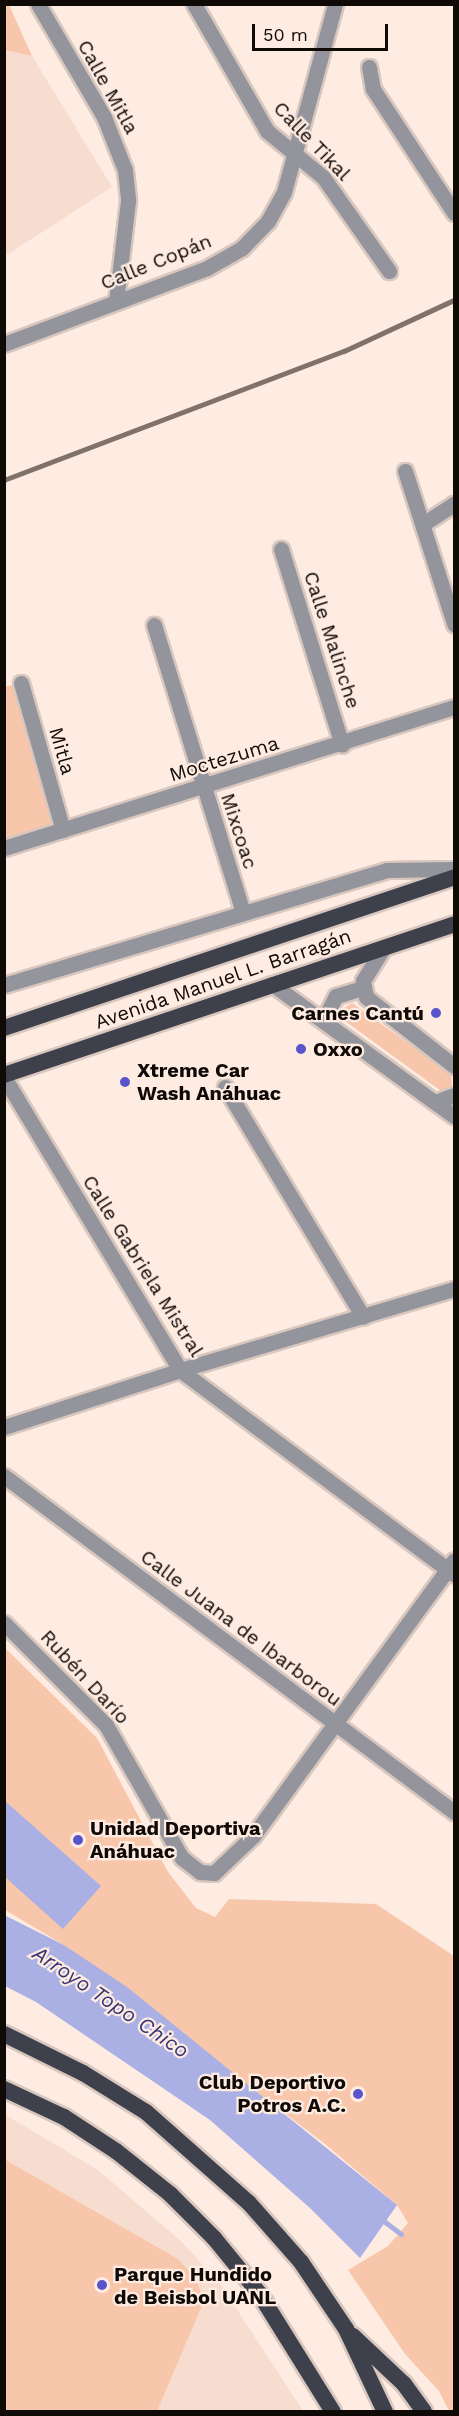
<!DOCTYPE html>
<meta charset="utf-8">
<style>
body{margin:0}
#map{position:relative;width:459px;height:2416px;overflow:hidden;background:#feebe1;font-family:"Work Sans",sans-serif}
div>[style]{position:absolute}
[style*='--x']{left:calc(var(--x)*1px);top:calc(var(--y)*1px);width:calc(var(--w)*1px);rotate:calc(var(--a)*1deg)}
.built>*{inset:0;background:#f6ddcf}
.green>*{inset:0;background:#f8c7ab}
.water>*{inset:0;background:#aab0e4}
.stream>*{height:5px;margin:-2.5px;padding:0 2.5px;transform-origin:2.5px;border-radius:2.5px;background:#aab0e4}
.roads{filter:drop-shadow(2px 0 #d8c7be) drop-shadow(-2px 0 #d8c7be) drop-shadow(0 2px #d8c7be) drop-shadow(0 -2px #d8c7be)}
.minor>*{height:15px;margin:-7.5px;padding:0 7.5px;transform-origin:7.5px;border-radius:7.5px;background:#94959c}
.tertiary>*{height:15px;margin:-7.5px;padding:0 7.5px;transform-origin:7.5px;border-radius:7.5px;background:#94959c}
.trunk>*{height:16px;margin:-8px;padding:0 8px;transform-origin:8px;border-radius:8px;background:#3e404c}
.rail>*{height:4.5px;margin:-2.25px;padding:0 2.25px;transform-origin:2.25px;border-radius:2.25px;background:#7e726b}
.dots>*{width:16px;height:16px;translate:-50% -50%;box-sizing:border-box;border:3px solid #feebe1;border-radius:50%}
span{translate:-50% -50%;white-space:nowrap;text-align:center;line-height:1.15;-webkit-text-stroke:4.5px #feebe1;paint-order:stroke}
.street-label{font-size:20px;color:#100a07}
.poi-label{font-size:20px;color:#100a07;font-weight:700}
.right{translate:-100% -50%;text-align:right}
.left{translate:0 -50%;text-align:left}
.water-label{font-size:21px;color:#373777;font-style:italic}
.frame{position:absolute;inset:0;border:6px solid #100a07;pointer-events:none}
.scale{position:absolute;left:252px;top:24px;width:136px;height:27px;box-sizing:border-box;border:3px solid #100a07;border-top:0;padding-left:8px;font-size:18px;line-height:21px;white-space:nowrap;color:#100a07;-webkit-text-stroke:4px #feebe1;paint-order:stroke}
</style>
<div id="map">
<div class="built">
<div style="clip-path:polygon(5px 50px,32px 56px,112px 187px,5px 256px)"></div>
<div style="clip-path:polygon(4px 2114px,98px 2170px,181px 2241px,221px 2285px,303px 2411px,5px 2411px)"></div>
</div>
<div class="green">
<div style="clip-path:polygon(5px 4px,9px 5px,32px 56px,5px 50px)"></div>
<div style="clip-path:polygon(21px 683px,61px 825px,4px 844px,4px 687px)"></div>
<div style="clip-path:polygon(352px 1003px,451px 1074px,452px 1087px,441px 1091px,345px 1021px,341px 1010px)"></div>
<div style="clip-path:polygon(4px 1647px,97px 1738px,168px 1872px,196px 1908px,215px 1917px,229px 1899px,376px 1904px,454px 1956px,454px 2411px,449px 2411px,439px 2391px,405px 2354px,348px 2270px,388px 2246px,408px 2223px,397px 2205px,325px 2144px,64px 1945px,5px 1910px)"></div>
<div style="clip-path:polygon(4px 2159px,178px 2259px,196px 2279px,204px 2301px,157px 2411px,5px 2411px)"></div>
</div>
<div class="water">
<div style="clip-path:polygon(5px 1801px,101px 1886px,63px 1929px,5px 1877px)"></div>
<div style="clip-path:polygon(4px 1915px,64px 1945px,127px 1987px,397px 2205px,360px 2258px,310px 2208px,210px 2120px,36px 2002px,5px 1986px)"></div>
</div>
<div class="stream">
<div style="--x:381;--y:2219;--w:25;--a:37"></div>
</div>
<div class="roads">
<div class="minor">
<div style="--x:38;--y:4;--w:131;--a:59.7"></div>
<div style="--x:104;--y:117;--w:57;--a:68.4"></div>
<div style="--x:125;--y:170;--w:31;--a:84"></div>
<div style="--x:128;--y:201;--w:101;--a:96.8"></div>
<div style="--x:194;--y:4;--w:146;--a:60.1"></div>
<div style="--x:267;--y:131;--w:72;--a:39.4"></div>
<div style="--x:323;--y:177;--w:115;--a:54.9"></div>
<div style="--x:369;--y:67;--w:22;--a:80"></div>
<div style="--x:373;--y:89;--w:148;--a:56.8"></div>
<div style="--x:4;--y:344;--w:217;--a:-20.5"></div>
<div style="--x:207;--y:268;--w:40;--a:-29.7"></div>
<div style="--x:242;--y:248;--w:37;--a:-46"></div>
<div style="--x:268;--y:221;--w:33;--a:-61"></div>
<div style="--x:284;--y:192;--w:195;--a:-74.8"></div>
<div style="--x:405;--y:471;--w:161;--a:72.2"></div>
<div style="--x:423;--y:524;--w:37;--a:-33"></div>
<div style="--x:281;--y:549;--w:205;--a:72.7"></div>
<div style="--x:154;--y:625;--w:300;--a:72.8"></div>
<div style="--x:21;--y:683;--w:153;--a:74.1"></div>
<div style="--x:4;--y:848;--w:472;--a:-17.4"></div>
<div style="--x:4;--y:985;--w:400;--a:-16.7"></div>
<div style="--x:387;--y:870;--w:67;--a:-0.9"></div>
<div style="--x:4;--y:1077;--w:342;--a:59"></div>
<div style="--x:180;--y:1370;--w:342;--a:36.7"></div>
<div style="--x:225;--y:1087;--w:268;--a:59"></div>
<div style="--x:4;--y:1427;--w:185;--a:-17.9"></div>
<div style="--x:180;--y:1370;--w:286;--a:-16.5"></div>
<div style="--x:4;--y:1476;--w:562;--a:36.75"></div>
<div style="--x:4;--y:1623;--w:144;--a:45"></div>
<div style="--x:106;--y:1725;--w:153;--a:60.3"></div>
<div style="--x:182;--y:1858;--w:23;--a:38"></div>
<div style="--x:200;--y:1872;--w:14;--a:4"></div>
<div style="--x:214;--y:1873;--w:54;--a:-43.5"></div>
<div style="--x:253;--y:1836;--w:341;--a:-53.9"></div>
</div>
<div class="tertiary">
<div style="--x:384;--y:947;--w:40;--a:122"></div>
<div style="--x:363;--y:981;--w:16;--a:79"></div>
<div style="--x:366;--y:997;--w:112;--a:38.1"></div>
<div style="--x:272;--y:984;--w:225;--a:36"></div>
<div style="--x:323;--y:1021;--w:28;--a:-63"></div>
<div style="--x:336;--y:996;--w:28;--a:-17"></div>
<div style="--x:435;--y:1102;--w:20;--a:-20"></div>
</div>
<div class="trunk">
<div style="--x:4;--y:1028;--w:475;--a:-18.5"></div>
<div style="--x:4;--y:1075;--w:475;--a:-18.5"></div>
<div style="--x:4;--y:2034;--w:88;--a:26.3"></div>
<div style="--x:83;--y:2073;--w:74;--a:31.8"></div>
<div style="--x:146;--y:2112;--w:137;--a:41.5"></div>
<div style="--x:249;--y:2203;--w:79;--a:48.6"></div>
<div style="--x:301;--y:2262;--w:81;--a:56.1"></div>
<div style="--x:346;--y:2329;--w:92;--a:64.8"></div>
<div style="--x:4;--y:2089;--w:66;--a:25"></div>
<div style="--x:64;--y:2117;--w:62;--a:33.2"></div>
<div style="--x:116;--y:2151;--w:69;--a:38.5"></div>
<div style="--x:170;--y:2194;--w:62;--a:45"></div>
<div style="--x:214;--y:2238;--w:71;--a:50.7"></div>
<div style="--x:259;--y:2293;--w:140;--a:58.1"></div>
<div style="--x:353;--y:2336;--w:70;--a:43.3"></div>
<div style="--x:404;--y:2384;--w:34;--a:54"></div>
</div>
</div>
<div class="rail">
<div style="--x:4;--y:480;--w:364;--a:-20.8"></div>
<div style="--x:344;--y:351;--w:121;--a:-24.9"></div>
</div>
<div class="dots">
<div style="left:436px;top:1013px;background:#5954cc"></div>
<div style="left:301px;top:1049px;background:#5954cc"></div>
<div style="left:125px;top:1082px;background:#5954cc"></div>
<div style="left:78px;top:1840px;background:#5954cc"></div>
<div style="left:358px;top:2094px;background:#5954cc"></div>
<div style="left:102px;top:2285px;background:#5954cc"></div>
</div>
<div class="street-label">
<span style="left:108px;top:87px;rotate:61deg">Calle Mitla</span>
<span style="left:312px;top:141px;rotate:46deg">Calle Tikal</span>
<span style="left:156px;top:262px;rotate:-22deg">Calle Copán</span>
<span style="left:332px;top:640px;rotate:72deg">Calle Malinche</span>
<span style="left:62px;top:751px;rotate:74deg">Mitla</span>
<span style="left:224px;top:759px;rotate:-17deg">Moctezuma</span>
<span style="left:239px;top:831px;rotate:72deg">Mixcoac</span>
<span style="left:223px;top:979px;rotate:-19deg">Avenida Manuel L. Barragán</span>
<span style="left:143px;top:1266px;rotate:58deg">Calle Gabriela Mistral</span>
<span style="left:241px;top:1628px;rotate:37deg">Calle Juana de Ibarborou</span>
<span style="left:85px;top:1677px;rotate:47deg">Rubén Darío</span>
</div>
<div class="poi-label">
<span class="right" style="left:424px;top:1013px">Carnes Cantú</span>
<span class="left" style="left:313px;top:1049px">Oxxo</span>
<span class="left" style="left:137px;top:1082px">Xtreme Car<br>Wash Anáhuac</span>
<span class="left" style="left:90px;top:1840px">Unidad Deportiva<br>Anáhuac</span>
<span class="right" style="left:346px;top:2094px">Club Deportivo<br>Potros A.C.</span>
<span class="left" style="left:114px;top:2286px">Parque Hundido<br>de Beisbol UANL</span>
</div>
<div class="water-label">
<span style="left:111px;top:2002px;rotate:34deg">Arroyo Topo Chico</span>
</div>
<div class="frame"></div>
<div class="scale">50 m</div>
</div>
